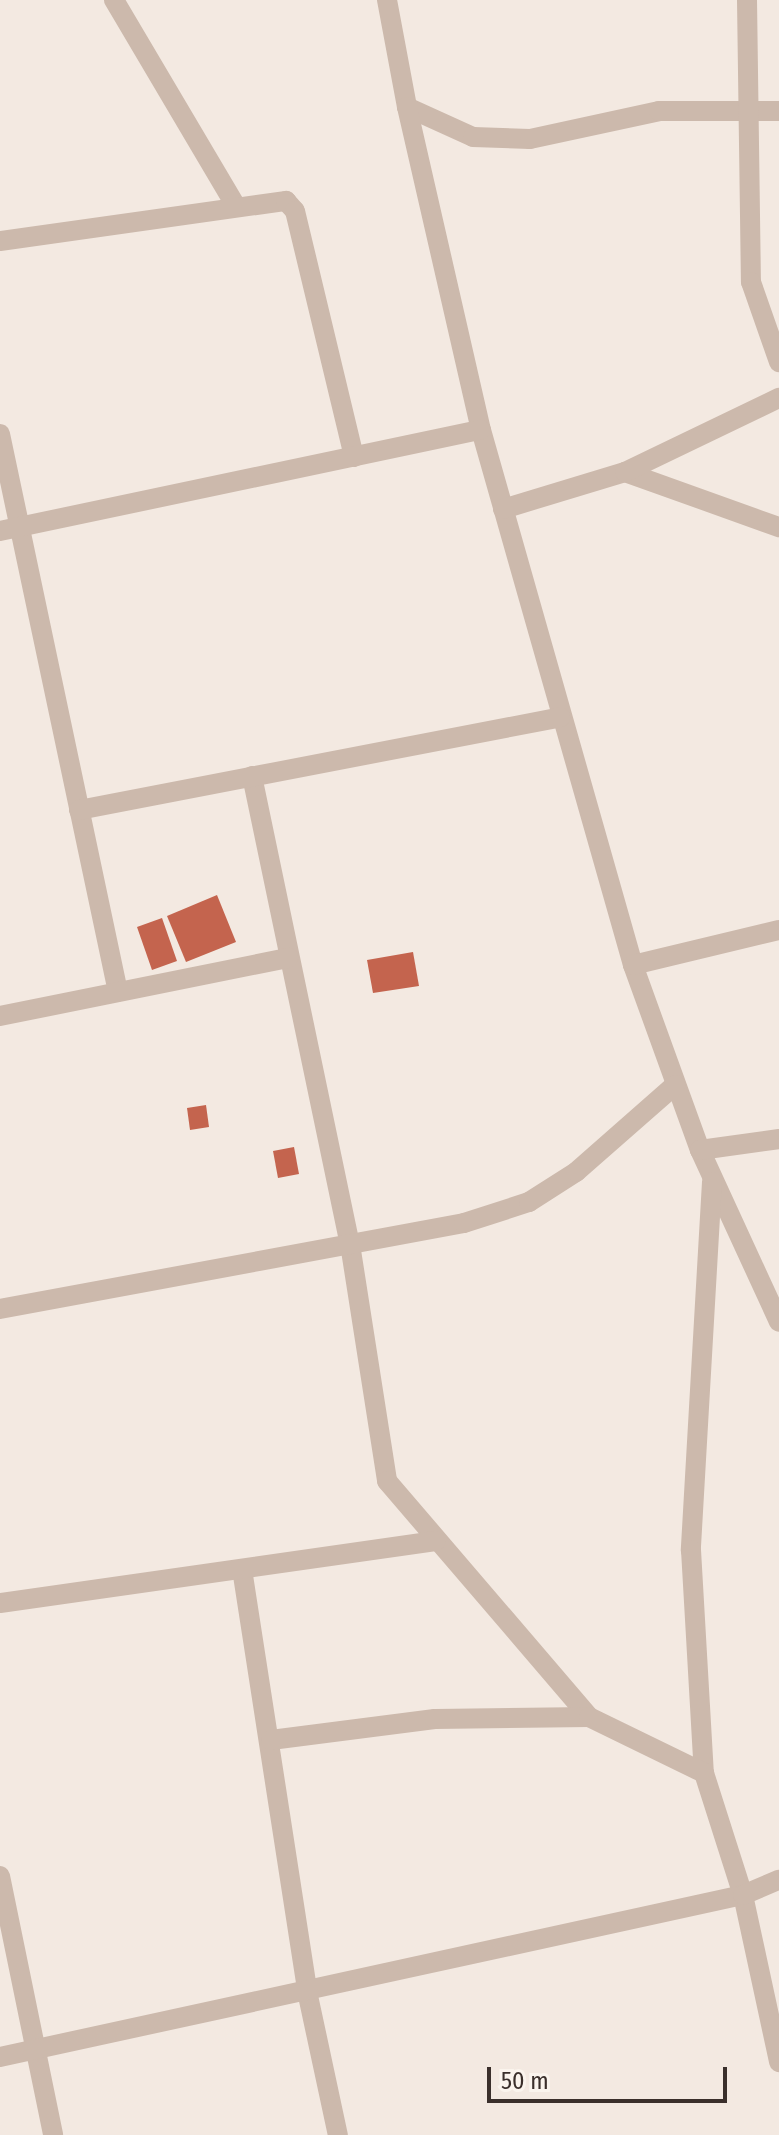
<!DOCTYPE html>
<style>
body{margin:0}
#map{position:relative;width:779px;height:2135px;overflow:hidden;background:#f3e9e1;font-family:"Fira Sans Condensed",sans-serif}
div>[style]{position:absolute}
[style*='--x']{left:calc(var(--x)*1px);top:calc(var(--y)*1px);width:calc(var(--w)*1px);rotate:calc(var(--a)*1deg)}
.building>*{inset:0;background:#c4644e}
.street>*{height:20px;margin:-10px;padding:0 10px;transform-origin:10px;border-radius:10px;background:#ccb9ac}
span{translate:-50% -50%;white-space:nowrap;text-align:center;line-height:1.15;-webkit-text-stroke:6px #faf4ed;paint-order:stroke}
.scale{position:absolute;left:487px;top:2067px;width:240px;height:36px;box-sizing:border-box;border:4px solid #3a2f2b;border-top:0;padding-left:10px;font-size:24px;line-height:28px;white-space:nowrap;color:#3a2f2b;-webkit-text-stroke:6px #faf4ed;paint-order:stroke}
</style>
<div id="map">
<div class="building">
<div style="clip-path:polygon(217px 895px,236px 942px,186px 962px,167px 916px)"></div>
<div style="clip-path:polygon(162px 918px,177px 961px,152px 970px,137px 927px)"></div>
<div style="clip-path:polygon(413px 952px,419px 986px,373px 993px,367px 960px)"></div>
<div style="clip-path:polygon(206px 1105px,209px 1127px,190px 1130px,187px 1108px)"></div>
<div style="clip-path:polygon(294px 1147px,299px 1174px,278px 1178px,273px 1151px)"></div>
</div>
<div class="street">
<div style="--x:114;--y:0;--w:236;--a:59.4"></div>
<div style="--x:387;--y:0;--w:109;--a:79.4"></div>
<div style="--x:407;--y:107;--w:72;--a:24.4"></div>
<div style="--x:473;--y:137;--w:57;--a:2"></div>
<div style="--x:530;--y:139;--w:132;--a:-12.2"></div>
<div style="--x:659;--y:111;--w:120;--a:0"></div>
<div style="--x:747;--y:0;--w:282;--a:89.2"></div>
<div style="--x:751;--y:282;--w:85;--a:70.7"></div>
<div style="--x:407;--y:107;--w:331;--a:77.1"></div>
<div style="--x:481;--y:430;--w:556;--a:74.14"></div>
<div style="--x:633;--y:965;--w:197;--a:70.1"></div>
<div style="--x:700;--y:1150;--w:189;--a:65.3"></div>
<div style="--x:0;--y:241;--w:289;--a:-8"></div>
<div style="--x:286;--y:201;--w:13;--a:48"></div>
<div style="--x:295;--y:211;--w:253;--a:76.5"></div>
<div style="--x:0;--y:434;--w:570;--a:78.06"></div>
<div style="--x:625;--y:472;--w:164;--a:19.7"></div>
<div style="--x:503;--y:509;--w:127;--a:-16.9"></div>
<div style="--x:625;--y:472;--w:171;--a:-25.7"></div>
<div style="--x:0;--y:531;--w:491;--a:-11.9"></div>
<div style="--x:252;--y:776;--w:478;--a:78.2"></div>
<div style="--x:350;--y:1244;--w:240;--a:81.1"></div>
<div style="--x:387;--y:1481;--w:311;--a:49.4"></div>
<div style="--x:79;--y:810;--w:490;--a:-10.9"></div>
<div style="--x:633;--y:965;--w:150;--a:-13.5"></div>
<div style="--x:0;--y:1016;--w:294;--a:-11.4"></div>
<div style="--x:700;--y:1150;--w:80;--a:-7.9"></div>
<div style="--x:712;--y:1182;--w:369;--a:93.3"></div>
<div style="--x:691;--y:1550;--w:223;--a:86.7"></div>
<div style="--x:704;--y:1773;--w:128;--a:72.3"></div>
<div style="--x:743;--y:1895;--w:171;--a:77.8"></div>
<div style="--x:0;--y:1309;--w:472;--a:-10.5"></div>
<div style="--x:464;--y:1223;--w:68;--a:-17.9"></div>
<div style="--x:529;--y:1202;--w:56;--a:-32.6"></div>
<div style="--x:576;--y:1172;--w:132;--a:-41.3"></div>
<div style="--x:242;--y:1569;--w:427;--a:81.2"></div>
<div style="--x:307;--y:1991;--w:147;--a:77.9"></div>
<div style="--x:0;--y:1603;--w:440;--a:-8.1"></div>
<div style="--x:271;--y:1740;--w:165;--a:-7.3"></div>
<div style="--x:435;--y:1719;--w:154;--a:-0.7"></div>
<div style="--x:589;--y:1717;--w:128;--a:26"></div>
<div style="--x:0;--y:1876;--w:264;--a:78.4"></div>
<div style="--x:0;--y:2057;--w:760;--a:-12.3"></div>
<div style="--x:743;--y:1895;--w:39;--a:-23"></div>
</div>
<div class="scale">50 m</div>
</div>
